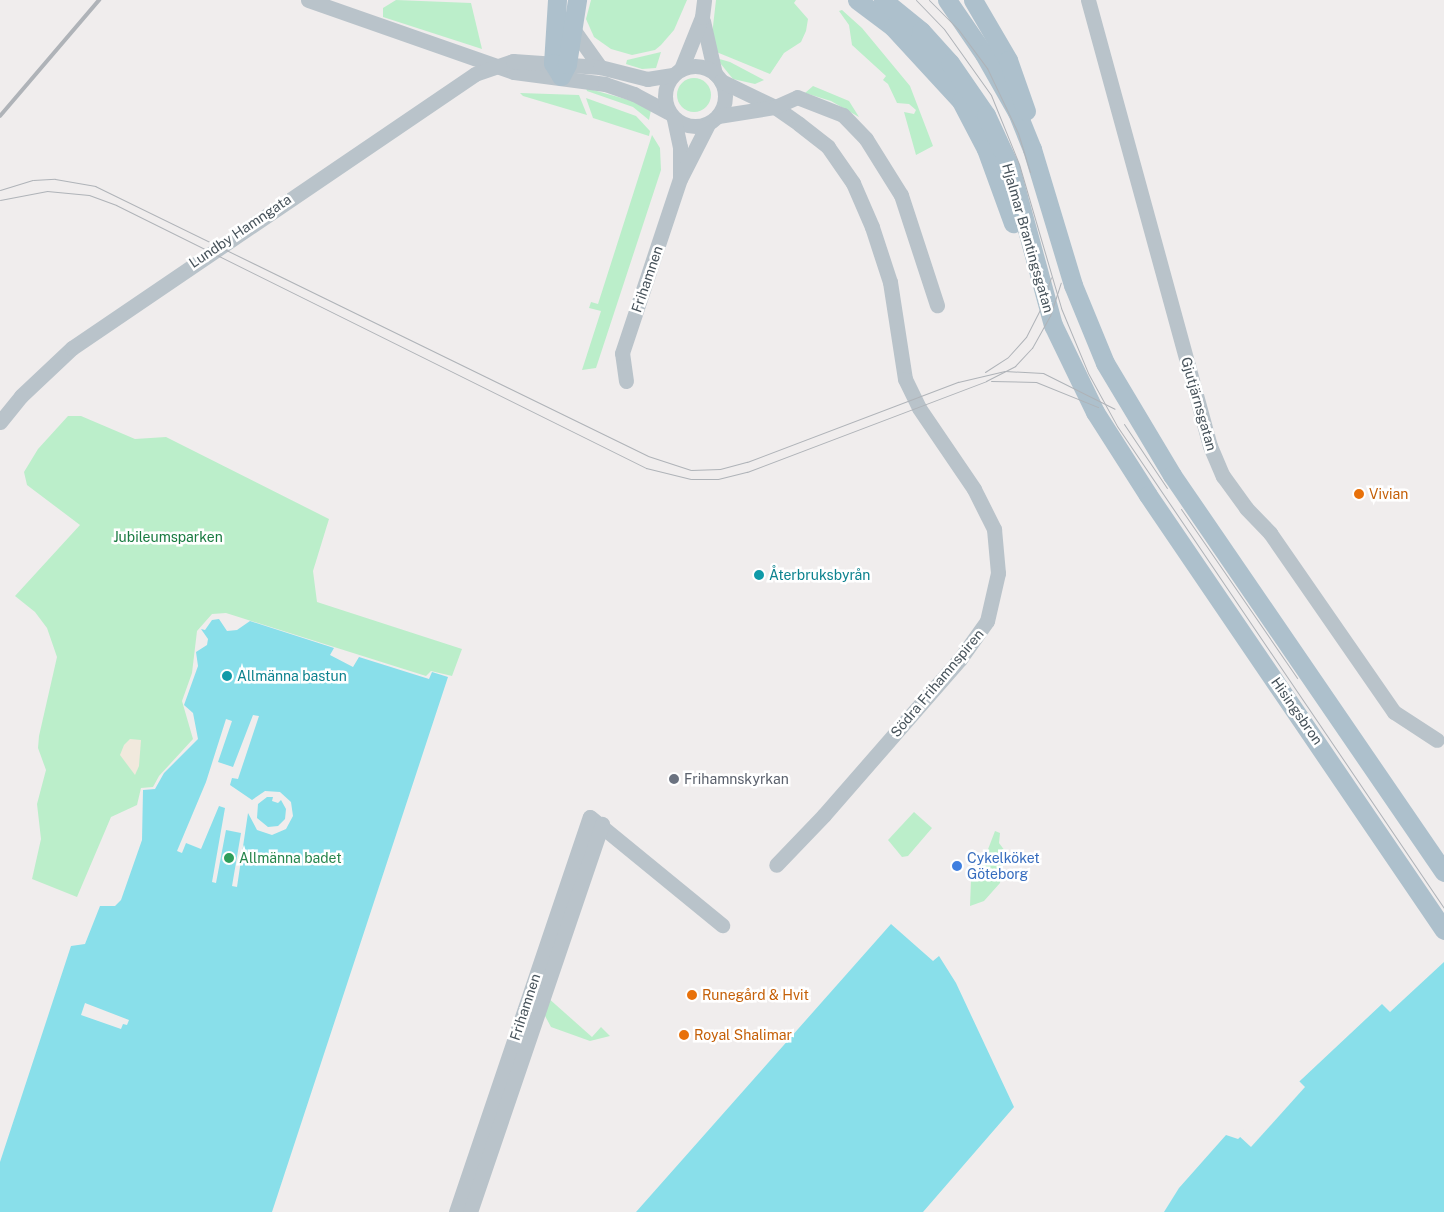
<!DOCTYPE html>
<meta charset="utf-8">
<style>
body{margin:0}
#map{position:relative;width:1444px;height:1212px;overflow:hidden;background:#f0eded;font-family:"Public Sans",sans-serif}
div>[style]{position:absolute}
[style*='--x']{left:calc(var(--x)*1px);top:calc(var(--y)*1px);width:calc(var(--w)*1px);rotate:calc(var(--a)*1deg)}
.green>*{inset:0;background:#bbeeca}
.round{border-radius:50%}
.sand>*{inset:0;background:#f1e9dd}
.water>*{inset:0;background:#89dfea}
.pier>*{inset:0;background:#f0eded}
.minor>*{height:15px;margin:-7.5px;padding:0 7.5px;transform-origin:7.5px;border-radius:7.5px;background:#b9c3ca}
.minor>.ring{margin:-7.5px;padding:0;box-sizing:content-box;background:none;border:15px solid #b9c3ca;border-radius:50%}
.major>*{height:19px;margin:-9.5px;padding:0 9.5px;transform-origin:9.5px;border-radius:9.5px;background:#adc0cc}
.tram>*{height:1px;margin:-0.5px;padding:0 0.5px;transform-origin:0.5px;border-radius:0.5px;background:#afb3b8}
.rail>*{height:4px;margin:-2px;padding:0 2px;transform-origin:2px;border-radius:2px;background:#afb3b8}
.dots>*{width:14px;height:14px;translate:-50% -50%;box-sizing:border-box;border:2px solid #fff;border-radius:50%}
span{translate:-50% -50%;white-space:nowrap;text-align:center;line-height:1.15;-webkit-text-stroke:5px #fff;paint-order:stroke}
.street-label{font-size:14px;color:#46525a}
.food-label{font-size:14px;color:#c56008}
.left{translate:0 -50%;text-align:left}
.park-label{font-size:14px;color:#187a40}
.culture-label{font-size:14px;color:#0d838f}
.worship-label{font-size:14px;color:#5b616d}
.leisure-label{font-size:14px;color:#27864d}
.shop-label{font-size:14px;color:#366cbe}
</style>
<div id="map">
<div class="green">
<div style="clip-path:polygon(396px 0,471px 3px,482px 49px,383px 17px,383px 8px)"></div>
<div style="clip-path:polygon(591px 0,687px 0,674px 30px,661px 45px,655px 50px,632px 55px,611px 49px,594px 37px,586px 19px)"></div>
<div style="clip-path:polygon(716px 0,796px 0,794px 3px,808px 19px,806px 31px,801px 42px,784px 53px,770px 74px,714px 51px,712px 35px)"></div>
<div style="clip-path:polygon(842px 10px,862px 28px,910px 86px,933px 146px,916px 155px,904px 112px,914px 114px,916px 110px,909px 104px,897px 103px,888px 84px,883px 80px,886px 76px,852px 45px,849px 25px,839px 11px)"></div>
<div style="clip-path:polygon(661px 52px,656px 68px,642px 69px,626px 64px,627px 60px)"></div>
<div style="clip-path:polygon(716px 58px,730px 62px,764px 80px,755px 84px,733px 79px)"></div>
<div class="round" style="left:677px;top:78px;width:34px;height:34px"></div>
<div style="clip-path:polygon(813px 86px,849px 101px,859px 117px,831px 101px,805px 93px)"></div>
<div style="clip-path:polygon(586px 88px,636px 102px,651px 110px,649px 120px,633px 107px,587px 91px)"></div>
<div style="clip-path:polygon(520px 93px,579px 95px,587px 115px,523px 96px)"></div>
<div style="clip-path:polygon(586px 98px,636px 116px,650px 131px,649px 136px,593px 118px)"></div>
<div style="clip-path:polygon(652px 135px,660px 148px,661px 170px,596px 368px,582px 370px,601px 311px,589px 308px,591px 302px,598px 304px)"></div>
<div style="clip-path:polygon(68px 416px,81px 416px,135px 439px,166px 437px,329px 519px,313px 571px,317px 602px,462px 649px,452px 676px,431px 671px,426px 676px,226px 613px,212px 614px,197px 631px,192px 673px,182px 701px,193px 739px,159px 776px,153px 787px,141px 788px,137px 805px,111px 817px,77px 897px,32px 879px,41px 839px,37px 804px,46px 770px,38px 748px,39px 736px,57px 657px,47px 628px,35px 612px,15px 596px,80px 525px,27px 485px,24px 472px,38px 449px)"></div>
<div style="clip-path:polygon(914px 812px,932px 828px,908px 856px,902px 857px,888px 840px)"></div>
<div style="clip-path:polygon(995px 831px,1000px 833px,999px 843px,1005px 851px,1000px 883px,984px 901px,970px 906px,971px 880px,982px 865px)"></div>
<div style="clip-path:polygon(547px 997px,592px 1037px,601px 1027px,610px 1036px,590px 1041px,551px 1027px,544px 1014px)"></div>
</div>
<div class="sand">
<div style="clip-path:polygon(130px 739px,141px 740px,139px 766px,135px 775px,120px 755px,124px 745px)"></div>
</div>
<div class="water">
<div style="clip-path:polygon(219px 619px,227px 631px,237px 630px,250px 621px,334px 648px,330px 655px,353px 667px,359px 657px,429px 679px,432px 672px,448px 677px,272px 1212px,0 1212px,0 1162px,71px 946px,85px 944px,100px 906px,115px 906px,121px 900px,142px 840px,143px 790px,155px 789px,164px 773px,198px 739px,193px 713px,184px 705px,198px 666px,196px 652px,207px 645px,208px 639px,201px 629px,205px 630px,212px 620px)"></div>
<div style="clip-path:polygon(891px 924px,933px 961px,939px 956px,956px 983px,1014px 1107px,923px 1212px,636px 1212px)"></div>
<div style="clip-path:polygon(1444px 962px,1444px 1212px,1164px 1212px,1179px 1188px,1226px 1135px,1238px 1139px,1382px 1004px,1390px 1012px)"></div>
</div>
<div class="pier">
<div style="clip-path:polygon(evenodd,253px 715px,259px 716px,238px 779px,232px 778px,230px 785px,252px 800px,265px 791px,280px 792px,291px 802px,293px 816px,286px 829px,272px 835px,257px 830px,248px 813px,237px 887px,232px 886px,241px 833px,226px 830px,216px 883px,212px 882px,225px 808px,219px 806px,201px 849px,186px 843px,182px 853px,177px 851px,206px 782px,226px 719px,232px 721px,218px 762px,233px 767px,253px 715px,267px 797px,273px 797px,272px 801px,278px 803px,281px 800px,286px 809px,285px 819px,278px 826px,268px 827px,257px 818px,258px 804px,267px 797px)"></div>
<div style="clip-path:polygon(85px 1003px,129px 1020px,127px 1025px,123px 1024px,121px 1029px,81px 1015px)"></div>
<div style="clip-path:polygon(1297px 1079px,1305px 1087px,1251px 1147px,1238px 1135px)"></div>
</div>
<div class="minor">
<div style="--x:308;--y:0;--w:218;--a:19.3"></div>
<div style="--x:514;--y:72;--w:92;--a:7.5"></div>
<div style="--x:605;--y:84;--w:31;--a:19"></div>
<div style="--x:634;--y:94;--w:38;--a:28"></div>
<div style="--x:1088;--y:0;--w:462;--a:74.7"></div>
<div style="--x:1210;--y:446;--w:33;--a:67"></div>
<div style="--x:1223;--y:476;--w:39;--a:54"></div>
<div style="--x:1246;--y:508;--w:35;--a:46"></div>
<div style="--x:1270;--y:533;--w:218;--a:55.3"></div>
<div style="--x:1394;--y:712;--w:51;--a:33.1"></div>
<div style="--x:703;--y:21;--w:54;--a:77.2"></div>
<div style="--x:573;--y:29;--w:47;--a:54.6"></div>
<div class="ring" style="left:665px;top:66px;width:45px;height:45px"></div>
<div style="--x:681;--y:69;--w:56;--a:-68"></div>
<div style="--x:702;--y:17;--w:17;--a:-83"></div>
<div style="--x:721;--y:81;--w:60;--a:25.7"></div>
<div style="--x:775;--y:107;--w:29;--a:35"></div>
<div style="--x:799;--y:124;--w:37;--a:38"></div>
<div style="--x:828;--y:147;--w:44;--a:55.2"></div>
<div style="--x:853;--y:183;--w:48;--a:66.6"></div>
<div style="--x:872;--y:227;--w:58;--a:71.9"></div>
<div style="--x:890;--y:282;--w:98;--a:81.2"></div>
<div style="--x:905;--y:379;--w:32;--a:64"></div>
<div style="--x:919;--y:408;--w:98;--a:55.8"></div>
<div style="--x:974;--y:489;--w:45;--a:63.4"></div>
<div style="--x:994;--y:529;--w:44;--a:84.8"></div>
<div style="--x:998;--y:573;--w:49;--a:102.9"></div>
<div style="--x:987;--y:621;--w:47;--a:125.4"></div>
<div style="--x:960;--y:659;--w:207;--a:131.1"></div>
<div style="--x:824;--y:815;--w:69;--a:133.8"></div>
<div style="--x:718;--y:116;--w:58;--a:-9"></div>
<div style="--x:775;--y:107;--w:24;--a:-24"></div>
<div style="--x:797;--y:97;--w:49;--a:21.4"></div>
<div style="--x:843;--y:115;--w:33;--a:46"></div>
<div style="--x:866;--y:139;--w:66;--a:58"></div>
<div style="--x:901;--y:195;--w:116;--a:71.9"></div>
<div style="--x:674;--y:119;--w:29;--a:78"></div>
<div style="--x:680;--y:147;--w:31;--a:90"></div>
<div style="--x:626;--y:381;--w:28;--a:-98"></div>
<div style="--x:622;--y:353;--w:183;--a:-71.6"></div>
<div style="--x:680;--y:179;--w:62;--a:-63"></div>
<div style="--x:0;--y:422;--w:33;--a:-51"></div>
<div style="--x:21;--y:396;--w:70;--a:-43.3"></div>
<div style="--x:72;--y:348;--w:487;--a:-34.2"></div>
<div style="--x:475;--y:74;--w:40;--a:-18.9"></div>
<div style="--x:513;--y:61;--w:87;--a:3.9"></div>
<div style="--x:600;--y:67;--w:49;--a:14.3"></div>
<div style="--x:647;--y:79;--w:26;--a:-9"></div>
<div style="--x:456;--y:1212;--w:417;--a:-71.3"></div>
<div style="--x:590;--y:817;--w:171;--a:39.3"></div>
<div style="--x:470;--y:1212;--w:410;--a:-71.2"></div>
</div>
<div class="major">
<div style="--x:557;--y:0;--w:63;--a:93.6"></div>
<div style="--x:553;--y:63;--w:15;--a:58"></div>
<div style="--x:857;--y:0;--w:45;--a:36.9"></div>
<div style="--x:893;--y:27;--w:100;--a:47.4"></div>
<div style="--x:961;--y:101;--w:54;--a:62.5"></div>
<div style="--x:986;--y:149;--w:79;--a:70"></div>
<div style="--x:883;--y:0;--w:49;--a:39.2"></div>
<div style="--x:921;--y:31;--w:43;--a:47.8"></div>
<div style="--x:950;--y:63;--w:63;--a:55.3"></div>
<div style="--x:986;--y:115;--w:57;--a:65.2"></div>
<div style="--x:1010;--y:167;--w:164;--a:74.8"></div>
<div style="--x:1053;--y:325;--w:97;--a:64.2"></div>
<div style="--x:1095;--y:412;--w:98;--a:57.4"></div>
<div style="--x:1148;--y:495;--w:526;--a:55.77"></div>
<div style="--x:947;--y:0;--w:65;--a:55.6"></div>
<div style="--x:984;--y:54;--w:67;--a:60.4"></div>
<div style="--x:1017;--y:112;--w:40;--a:68"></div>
<div style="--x:1032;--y:149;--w:142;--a:73.2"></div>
<div style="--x:1073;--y:285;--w:84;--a:67.7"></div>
<div style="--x:1105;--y:363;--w:131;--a:59.1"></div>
<div style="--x:1172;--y:475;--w:481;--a:55.6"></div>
<div style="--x:973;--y:0;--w:69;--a:59.7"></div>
<div style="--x:1008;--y:60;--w:54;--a:70.6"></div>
<div style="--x:561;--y:76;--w:13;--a:-63"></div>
<div style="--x:567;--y:64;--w:65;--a:-81.1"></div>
</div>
<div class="tram">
<div style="--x:916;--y:0;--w:40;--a:46"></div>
<div style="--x:944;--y:29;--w:81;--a:54.5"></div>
<div style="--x:991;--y:95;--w:74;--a:67.9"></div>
<div style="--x:1019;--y:164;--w:150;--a:73.7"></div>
<div style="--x:1061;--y:308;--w:70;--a:67.4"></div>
<div style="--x:1088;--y:373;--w:60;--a:61.3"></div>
<div style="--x:1117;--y:426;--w:582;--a:55.85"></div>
<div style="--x:929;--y:0;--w:41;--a:45"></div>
<div style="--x:958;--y:29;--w:49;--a:53.4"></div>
<div style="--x:987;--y:68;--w:72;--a:64.5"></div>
<div style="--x:1018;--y:133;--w:41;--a:72.9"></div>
<div style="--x:0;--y:190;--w:34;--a:-17"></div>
<div style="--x:33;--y:180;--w:22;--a:-3"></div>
<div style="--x:55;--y:179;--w:41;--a:9.9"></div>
<div style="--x:95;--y:186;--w:615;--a:26.02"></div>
<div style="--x:648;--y:456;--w:45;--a:18"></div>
<div style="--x:691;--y:470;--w:29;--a:-2"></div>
<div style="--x:720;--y:469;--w:28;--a:-15"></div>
<div style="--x:747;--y:462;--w:226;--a:-20.8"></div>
<div style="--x:958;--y:382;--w:48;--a:-13.2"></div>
<div style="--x:1005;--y:371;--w:38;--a:3"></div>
<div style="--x:1043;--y:373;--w:80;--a:26.6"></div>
<div style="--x:0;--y:200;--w:48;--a:-10.8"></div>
<div style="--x:47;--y:191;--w:42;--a:5.4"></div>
<div style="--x:89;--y:195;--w:29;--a:20"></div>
<div style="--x:116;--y:205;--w:592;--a:26.39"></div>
<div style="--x:646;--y:468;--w:46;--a:13.7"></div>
<div style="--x:691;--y:479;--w:27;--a:0"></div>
<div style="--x:718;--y:479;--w:30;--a:-14"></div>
<div style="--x:747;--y:472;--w:256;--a:-20.8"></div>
<div style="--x:986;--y:381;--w:33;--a:-27"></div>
<div style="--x:1015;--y:366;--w:25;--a:-47"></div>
<div style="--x:1032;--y:348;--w:37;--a:-61"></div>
<div style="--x:1050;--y:316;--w:35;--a:-72"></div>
<div style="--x:985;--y:372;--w:27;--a:-33"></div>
<div style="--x:1008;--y:357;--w:27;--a:-48"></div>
<div style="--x:1026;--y:337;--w:36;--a:-63"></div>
<div style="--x:1042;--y:305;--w:29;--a:-72"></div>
<div style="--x:991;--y:381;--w:45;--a:1.3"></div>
<div style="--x:1036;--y:382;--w:67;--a:22"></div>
<div style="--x:1124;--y:424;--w:77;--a:56.1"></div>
<div style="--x:1181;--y:509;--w:205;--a:55.5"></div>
</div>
<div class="rail">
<div style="--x:0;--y:116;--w:153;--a:-49.5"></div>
</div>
<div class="dots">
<div style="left:1359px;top:494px;background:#e8710a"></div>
<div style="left:759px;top:575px;background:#0f9aa8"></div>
<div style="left:227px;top:676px;background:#0f9aa8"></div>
<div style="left:674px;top:779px;background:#6b7280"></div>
<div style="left:229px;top:858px;background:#2e9e5b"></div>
<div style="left:957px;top:866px;background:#3f7fe0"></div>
<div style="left:692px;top:995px;background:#e8710a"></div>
<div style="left:684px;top:1035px;background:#e8710a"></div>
</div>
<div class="street-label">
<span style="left:240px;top:231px;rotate:-34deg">Lundby Hamngata</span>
<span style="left:1028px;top:238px;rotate:74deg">Hjalmar Brantingsgatan</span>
<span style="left:647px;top:279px;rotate:-71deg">Frihamnen</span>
<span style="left:1199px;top:404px;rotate:74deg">Gjutjärnsgatan</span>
<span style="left:937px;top:683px;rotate:-50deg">Södra Frihamnspiren</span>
<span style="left:1297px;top:711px;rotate:55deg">Hisingsbron</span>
<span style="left:525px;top:1007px;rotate:-72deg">Frihamnen</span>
</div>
<div class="food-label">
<span class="left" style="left:1369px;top:494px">Vivian</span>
<span class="left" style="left:702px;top:995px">Runegård &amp; Hvit</span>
<span class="left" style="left:694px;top:1035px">Royal Shalimar</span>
</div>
<div class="park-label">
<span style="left:168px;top:537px">Jubileumsparken</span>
</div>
<div class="culture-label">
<span class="left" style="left:769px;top:575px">Återbruksbyrån</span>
<span class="left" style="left:237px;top:676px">Allmänna bastun</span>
</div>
<div class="worship-label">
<span class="left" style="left:684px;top:779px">Frihamnskyrkan</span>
</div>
<div class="leisure-label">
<span class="left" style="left:239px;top:858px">Allmänna badet</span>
</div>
<div class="shop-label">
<span class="left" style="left:967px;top:866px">Cykelköket<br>Göteborg</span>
</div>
</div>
